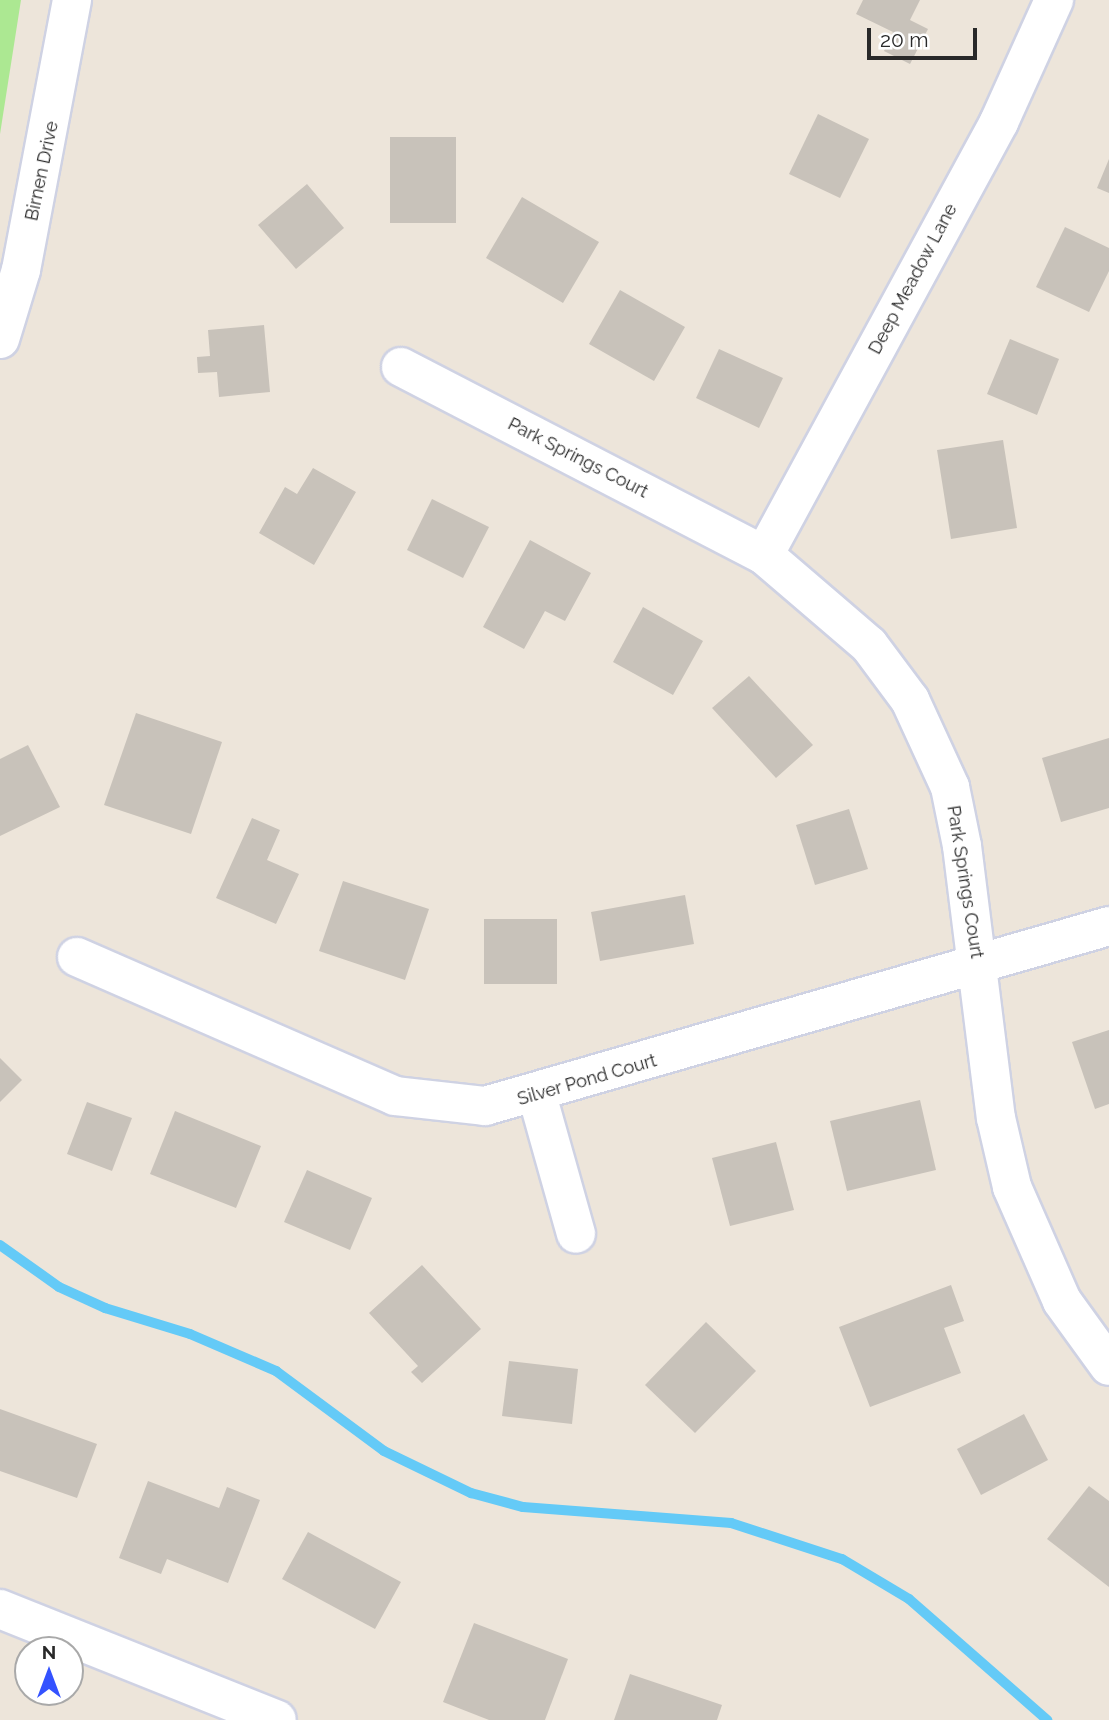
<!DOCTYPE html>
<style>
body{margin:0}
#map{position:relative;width:1109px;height:1720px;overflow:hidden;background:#ede5da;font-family:Raleway,sans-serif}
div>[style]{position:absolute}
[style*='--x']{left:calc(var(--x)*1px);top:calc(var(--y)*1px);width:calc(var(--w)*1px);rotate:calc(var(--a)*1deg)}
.green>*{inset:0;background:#ace892}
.stream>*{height:10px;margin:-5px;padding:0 5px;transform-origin:5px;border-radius:5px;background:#64caf7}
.building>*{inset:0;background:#c8c2ba}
.roads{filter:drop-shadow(2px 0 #cfd2e3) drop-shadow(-2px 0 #cfd2e3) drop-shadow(0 2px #cfd2e3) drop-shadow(0 -2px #cfd2e3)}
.minor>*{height:38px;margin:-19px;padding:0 19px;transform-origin:19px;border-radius:19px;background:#fff}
span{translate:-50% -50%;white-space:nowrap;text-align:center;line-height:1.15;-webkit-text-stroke:5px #fff;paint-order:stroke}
.street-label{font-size:18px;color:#292929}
.north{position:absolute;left:14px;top:1636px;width:70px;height:70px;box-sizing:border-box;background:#fff;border:2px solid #a9a9a9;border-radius:50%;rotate:0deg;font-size:19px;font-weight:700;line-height:28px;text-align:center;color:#292929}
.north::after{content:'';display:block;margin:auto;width:24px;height:32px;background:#3452ff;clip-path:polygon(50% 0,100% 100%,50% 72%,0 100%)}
.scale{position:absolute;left:867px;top:28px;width:110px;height:32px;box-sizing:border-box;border:4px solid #292929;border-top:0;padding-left:9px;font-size:21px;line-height:24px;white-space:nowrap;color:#292929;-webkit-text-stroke:5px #fff;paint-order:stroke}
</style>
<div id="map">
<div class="green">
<div style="clip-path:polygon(0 0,21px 0,0 134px)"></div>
</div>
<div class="stream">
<div style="--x:0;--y:1245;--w:72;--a:35.4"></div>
<div style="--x:59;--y:1287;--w:51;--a:24.5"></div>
<div style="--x:105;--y:1308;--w:89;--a:17"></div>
<div style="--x:190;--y:1334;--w:94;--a:23.3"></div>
<div style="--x:276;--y:1371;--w:134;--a:36.5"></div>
<div style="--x:384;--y:1451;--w:97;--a:25.8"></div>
<div style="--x:471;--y:1493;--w:54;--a:15.1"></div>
<div style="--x:523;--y:1507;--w:209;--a:4.4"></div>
<div style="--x:731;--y:1523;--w:117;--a:18"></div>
<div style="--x:842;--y:1559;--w:78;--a:30.8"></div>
<div style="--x:909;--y:1599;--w:184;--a:41.2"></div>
</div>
<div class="building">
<div style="clip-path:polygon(863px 0,920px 0,910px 20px,928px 29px,910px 64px,884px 51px,893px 32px,856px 14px)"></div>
<div style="clip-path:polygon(818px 114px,869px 139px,840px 198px,789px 174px)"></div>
<div style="clip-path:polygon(390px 137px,456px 137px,456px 223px,390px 223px)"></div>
<div style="clip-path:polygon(1109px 159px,1109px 193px,1097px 188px)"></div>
<div style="clip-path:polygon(307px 184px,344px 228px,296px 269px,258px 225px)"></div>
<div style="clip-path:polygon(522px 197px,599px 242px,563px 303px,486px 258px)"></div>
<div style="clip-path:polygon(1065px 227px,1109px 248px,1109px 271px,1089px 312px,1036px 287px)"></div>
<div style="clip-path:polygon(620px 290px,685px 327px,654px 381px,589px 344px)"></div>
<div style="clip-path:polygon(264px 325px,270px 392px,219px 397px,217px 372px,198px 373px,197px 357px,210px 356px,208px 330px)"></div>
<div style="clip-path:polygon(1010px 339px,1059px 359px,1037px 415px,987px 394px)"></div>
<div style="clip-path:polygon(719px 349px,783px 378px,759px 428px,696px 398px)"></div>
<div style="clip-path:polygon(1003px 440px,1017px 528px,951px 539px,937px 450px)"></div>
<div style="clip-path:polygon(313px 468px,356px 492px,314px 565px,259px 533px,285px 487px,297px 494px)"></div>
<div style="clip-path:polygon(432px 499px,489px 527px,463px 578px,407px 550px)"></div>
<div style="clip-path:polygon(530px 540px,591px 573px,565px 621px,545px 611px,524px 649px,483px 627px)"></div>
<div style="clip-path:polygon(643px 607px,703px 641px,673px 695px,613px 662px)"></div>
<div style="clip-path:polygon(749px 676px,813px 745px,776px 778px,712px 708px)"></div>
<div style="clip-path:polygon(136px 713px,222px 742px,191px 834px,104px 805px)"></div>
<div style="clip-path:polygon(1109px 738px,1109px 808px,1061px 822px,1042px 758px)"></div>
<div style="clip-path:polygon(28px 745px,60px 807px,0 836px,0 759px)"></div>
<div style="clip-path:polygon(849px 809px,868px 869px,815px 885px,796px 825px)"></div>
<div style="clip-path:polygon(252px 818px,280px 830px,267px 860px,299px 874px,276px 924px,216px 898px)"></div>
<div style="clip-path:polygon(343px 881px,429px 909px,405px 980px,319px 951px)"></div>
<div style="clip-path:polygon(685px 895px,694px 944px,600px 961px,591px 912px)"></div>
<div style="clip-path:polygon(484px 919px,557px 919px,557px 984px,484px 984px)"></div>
<div style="clip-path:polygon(1109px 1030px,1109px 1104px,1095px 1109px,1072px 1042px)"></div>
<div style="clip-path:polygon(0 1058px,22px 1080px,0 1102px)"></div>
<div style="clip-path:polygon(920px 1100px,936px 1170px,847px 1191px,830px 1121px)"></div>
<div style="clip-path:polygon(87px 1102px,132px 1118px,112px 1171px,67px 1154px)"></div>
<div style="clip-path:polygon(175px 1111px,261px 1146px,236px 1208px,150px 1174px)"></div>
<div style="clip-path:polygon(776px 1142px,794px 1210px,730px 1226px,712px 1158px)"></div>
<div style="clip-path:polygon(307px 1170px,372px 1198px,350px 1250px,284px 1222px)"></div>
<div style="clip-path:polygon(422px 1265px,481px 1329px,422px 1383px,411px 1372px,418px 1366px,369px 1313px)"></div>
<div style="clip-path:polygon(951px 1285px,964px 1321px,944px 1328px,961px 1373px,870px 1407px,839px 1327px)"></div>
<div style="clip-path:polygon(706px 1322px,756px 1371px,695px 1433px,645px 1385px)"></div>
<div style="clip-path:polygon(509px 1361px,578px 1369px,572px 1424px,502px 1416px)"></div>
<div style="clip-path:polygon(0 1409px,97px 1444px,77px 1498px,0 1471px)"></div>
<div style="clip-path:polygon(1024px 1414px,1048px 1460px,981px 1495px,957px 1449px)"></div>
<div style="clip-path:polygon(148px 1481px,219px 1508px,227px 1487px,260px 1500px,228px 1583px,167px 1559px,161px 1574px,119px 1558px)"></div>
<div style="clip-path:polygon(1089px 1486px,1109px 1501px,1109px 1587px,1047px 1539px)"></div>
<div style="clip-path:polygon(308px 1532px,401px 1582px,375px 1629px,282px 1579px)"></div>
<div style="clip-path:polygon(474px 1623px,568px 1659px,545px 1720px,489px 1720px,443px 1702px)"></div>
<div style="clip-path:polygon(630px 1674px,722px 1705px,717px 1720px,614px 1720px)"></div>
</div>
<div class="roads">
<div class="minor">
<div style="--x:0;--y:339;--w:72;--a:-73.1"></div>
<div style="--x:21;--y:270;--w:275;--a:-79.3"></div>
<div style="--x:401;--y:367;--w:409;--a:27.4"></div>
<div style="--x:764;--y:555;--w:138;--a:40.6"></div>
<div style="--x:869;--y:645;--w:69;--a:53.3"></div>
<div style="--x:910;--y:700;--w:96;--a:65.3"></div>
<div style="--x:950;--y:787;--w:60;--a:78.5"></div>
<div style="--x:962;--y:846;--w:274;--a:82.9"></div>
<div style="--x:996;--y:1118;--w:71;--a:76.9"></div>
<div style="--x:1012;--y:1187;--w:124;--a:66.3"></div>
<div style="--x:1062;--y:1301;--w:80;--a:54.1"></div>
<div style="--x:764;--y:555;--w:493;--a:-61.5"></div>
<div style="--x:999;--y:122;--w:134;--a:-65.7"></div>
<div style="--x:77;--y:957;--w:347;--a:23.6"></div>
<div style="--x:395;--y:1096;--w:91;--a:6.3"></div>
<div style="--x:485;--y:1106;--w:649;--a:-16.09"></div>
<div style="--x:537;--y:1095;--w:144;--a:74.3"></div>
<div style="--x:0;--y:1609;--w:298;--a:21.8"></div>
</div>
</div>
<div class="street-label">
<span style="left:42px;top:171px;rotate:-78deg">Birnen Drive</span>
<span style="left:913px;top:279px;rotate:-62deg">Deep Meadow Lane</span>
<span style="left:578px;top:458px;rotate:27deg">Park Springs Court</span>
<span style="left:965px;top:882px;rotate:81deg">Park Springs Court</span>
<span style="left:587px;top:1080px;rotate:-16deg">Silver Pond Court</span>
</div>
<div class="north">N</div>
<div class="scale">20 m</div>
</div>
